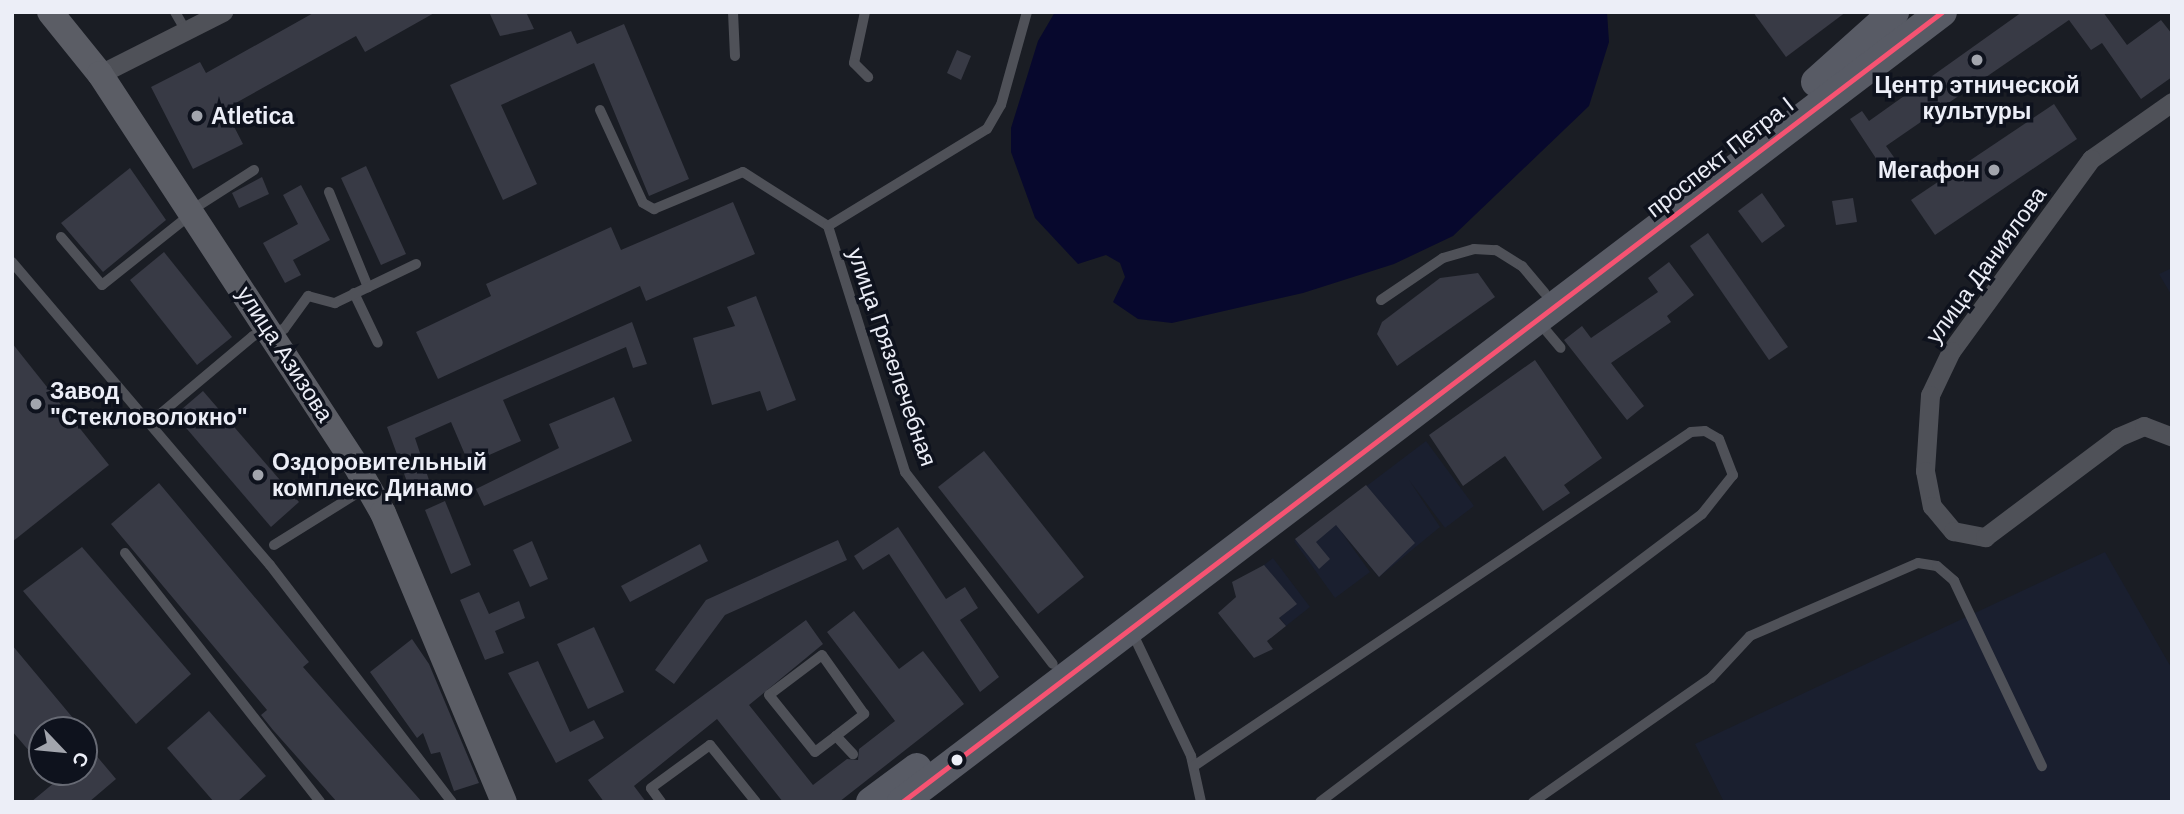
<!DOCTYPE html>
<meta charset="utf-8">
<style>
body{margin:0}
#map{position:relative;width:2184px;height:814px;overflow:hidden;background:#1a1d24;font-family:Helvetica,sans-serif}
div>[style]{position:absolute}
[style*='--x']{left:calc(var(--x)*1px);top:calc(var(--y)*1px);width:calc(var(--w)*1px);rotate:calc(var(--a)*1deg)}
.built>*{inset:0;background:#1a1f2f}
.water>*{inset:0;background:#07082d}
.building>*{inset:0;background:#383a45}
.service>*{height:10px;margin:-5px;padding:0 5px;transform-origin:5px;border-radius:5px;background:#4f5158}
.minor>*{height:19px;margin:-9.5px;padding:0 9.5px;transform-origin:9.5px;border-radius:9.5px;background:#4f5158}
.secondary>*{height:26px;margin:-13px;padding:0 13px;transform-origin:13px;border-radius:13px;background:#5b5d65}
.primary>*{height:30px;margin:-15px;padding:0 15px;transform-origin:15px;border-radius:15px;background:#585b65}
.bus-1>*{height:5px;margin:-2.5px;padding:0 2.5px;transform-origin:2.5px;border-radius:2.5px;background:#f65372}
.dots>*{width:19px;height:19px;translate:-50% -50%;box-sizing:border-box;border:4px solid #0e121d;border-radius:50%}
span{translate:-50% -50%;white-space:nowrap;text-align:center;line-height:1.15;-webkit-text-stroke:7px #0e121d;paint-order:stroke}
.poi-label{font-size:23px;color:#eceef7;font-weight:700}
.left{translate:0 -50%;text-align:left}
.right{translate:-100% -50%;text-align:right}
.street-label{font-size:23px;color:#eceef7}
.frame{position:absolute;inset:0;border:14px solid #eceef7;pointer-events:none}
.north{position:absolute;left:28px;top:716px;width:70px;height:70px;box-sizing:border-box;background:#0e121d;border:2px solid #676a74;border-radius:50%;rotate:116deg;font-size:19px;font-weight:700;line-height:28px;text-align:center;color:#eceef7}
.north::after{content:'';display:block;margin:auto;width:24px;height:32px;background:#a2a5ad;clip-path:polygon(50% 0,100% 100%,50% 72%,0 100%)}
</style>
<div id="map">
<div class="built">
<div style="clip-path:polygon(2172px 268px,2172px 296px,2159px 274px)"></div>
<div style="clip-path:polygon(1426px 441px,1474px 506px,1445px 528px,1409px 480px,1440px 527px,1379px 577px,1342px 533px,1370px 572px,1335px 598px,1294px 541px)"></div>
<div style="clip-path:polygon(2105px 552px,2172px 669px,2172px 802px,1724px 802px,1695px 744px)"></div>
<div style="clip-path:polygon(1273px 558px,1310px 607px,1286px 626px,1248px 577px)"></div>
</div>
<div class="water">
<div style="clip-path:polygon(1055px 12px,1607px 12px,1609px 42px,1589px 106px,1453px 236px,1394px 264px,1303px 293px,1172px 323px,1138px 319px,1113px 302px,1125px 277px,1120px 263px,1106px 255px,1078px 264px,1035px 218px,1011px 152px,1011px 128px,1038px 41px)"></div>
</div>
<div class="building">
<div style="clip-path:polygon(315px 12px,436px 12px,365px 52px,356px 36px,225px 109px,243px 144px,193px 169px,151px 87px,200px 62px,206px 73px)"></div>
<div style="clip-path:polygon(489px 12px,526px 12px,534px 29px,500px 36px)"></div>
<div style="clip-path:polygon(1753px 12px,1846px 12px,1786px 57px)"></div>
<div style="clip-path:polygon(2022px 12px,2103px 12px,2127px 45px,2161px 20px,2172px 34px,2172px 77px,2141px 99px,2102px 43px,2091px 50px,2069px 20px,1886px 146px,1898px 163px,1885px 172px,1850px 119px,1862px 111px,1869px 121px)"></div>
<div style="clip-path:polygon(624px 24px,689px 179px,649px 196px,594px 63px,501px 105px,537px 184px,503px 200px,450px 85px,571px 31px,577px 44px)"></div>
<div style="clip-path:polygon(957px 50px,971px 56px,961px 80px,947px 73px)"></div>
<div style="clip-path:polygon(2054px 104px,2077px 139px,1935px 235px,1911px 200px)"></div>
<div style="clip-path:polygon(366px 166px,406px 254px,381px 265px,341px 178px)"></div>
<div style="clip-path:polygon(130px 168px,166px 220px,103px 272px,61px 223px)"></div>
<div style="clip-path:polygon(262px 177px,269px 194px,239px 208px,232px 193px)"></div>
<div style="clip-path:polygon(301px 185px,330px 240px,293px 260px,301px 275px,285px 283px,263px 243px,298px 224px,283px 195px)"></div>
<div style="clip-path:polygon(1762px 193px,1785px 226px,1762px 243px,1738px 211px)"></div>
<div style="clip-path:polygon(1853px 198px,1857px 222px,1836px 225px,1832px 201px)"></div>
<div style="clip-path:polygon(733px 202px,755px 254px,646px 301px,640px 286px,438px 379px,416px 332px,491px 296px,486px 284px,611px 227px,621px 250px)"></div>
<div style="clip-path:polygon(1708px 233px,1788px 347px,1769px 360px,1690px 246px)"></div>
<div style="clip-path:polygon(164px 252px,232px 337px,197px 365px,130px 280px)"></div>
<div style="clip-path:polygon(1669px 262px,1694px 295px,1667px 316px,1671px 322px,1611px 363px,1644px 406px,1627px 420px,1564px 340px,1582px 326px,1591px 338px,1658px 292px,1648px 278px)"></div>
<div style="clip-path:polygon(1478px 273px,1495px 297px,1397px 366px,1377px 334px,1382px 322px,1440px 278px)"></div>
<div style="clip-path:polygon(756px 296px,796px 400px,767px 411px,760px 391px,712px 405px,693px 338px,735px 326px,727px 307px)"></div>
<div style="clip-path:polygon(632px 322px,647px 364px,633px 368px,626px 347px,503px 400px,521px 441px,469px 464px,451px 422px,415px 438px,430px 483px,410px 490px,387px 427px)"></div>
<div style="clip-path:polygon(12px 343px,109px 465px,12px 542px)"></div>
<div style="clip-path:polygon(1535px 360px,1602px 458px,1564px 485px,1570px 493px,1543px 511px,1505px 456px,1463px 486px,1429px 435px)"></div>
<div style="clip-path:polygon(203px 391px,299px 502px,271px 527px,175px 415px)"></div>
<div style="clip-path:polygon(614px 397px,632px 441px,484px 506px,476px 489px,559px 448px,549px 424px)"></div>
<div style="clip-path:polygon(984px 451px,1084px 577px,1038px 614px,938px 487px)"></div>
<div style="clip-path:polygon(159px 483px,309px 662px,303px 667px,422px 802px,337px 802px,273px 730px,261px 715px,267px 710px,111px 524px)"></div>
<div style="clip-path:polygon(1366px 485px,1415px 543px,1379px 577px,1336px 525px,1316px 542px,1330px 559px,1319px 569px,1295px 539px)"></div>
<div style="clip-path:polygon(445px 501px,471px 565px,451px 574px,425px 510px)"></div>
<div style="clip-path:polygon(898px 527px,946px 599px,965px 587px,978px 608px,960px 620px,999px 677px,980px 692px,889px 554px,863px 570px,854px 556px)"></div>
<div style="clip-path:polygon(838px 540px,847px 560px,725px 615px,674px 684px,655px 670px,706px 600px)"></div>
<div style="clip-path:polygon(532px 541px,548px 579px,530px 587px,513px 550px)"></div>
<div style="clip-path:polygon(700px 544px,708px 561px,630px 602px,621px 586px)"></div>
<div style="clip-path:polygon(82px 547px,191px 674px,136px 724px,23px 591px)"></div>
<div style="clip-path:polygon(1264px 565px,1297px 604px,1279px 618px,1286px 626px,1267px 641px,1273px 649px,1254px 658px,1218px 613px,1236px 597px,1232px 582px)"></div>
<div style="clip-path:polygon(479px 592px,489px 614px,519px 601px,525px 618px,495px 631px,504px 653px,485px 660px,460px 600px)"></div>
<div style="clip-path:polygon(854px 611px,899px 669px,923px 651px,964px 704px,839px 802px,783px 802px,717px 719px,634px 786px,646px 802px,604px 802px,588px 780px,806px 620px,823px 644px,749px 705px,813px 785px,847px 759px,858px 760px,859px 749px,895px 721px,827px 632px)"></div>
<div style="clip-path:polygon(594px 627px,624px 692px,588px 709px,557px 644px)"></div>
<div style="clip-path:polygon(412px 639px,429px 664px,479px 783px,454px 791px,440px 752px,431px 754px,423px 733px,417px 738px,370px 672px)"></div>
<div style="clip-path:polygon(12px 645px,83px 730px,42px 730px,42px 766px,12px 731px)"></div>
<div style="clip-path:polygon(538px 661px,570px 732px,594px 720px,604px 738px,556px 763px,508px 673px)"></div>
<div style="clip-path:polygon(209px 711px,266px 776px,237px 802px,214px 802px,167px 748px)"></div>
<div style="clip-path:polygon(84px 741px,116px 779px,89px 802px,31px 802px,55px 782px,47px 772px,84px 772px)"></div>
</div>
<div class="service">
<div style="--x:175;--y:12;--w:20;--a:60"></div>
<div style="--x:733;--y:12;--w:44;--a:87.4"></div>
<div style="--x:865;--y:12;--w:52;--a:102.2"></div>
<div style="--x:854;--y:63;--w:20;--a:45"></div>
<div style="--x:600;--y:110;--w:102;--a:65.2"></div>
<div style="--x:643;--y:203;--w:13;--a:29"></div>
<div style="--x:654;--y:209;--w:96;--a:-22.6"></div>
<div style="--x:743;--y:172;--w:101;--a:32.4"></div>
<div style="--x:828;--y:226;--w:258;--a:72.6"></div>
<div style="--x:905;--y:472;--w:242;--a:52.4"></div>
<div style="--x:329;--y:192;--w:103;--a:67.7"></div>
<div style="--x:201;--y:204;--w:63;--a:-32.7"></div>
<div style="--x:828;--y:226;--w:186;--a:-31.4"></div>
<div style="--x:987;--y:129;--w:28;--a:-60"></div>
<div style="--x:1001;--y:105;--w:97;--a:-74.4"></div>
<div style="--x:61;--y:237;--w:63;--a:49.5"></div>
<div style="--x:102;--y:285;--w:112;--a:-38.5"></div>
<div style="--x:12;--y:262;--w:398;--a:49.6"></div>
<div style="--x:270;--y:565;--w:299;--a:52.5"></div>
<div style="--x:354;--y:293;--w:55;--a:64.4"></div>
<div style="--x:1381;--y:300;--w:75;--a:-34.1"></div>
<div style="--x:1443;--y:258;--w:32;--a:-16"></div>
<div style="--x:1474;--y:249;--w:22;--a:3"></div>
<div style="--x:1496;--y:250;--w:31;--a:32"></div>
<div style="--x:1522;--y:266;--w:35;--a:50"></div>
<div style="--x:1538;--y:321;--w:35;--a:50"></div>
<div style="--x:159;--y:415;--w:123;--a:-40"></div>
<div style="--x:253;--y:336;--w:32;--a:-13"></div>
<div style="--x:284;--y:329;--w:41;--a:-54"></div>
<div style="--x:308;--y:296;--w:28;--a:15"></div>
<div style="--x:335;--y:303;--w:90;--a:-25.7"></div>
<div style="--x:274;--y:545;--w:110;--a:-31.9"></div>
<div style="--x:125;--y:553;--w:316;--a:51.9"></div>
<div style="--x:1131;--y:630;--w:140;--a:64.5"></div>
<div style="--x:1191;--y:756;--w:47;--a:77.7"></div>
<div style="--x:836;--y:736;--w:36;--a:-38"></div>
<div style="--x:864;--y:714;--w:72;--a:-125.4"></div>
<div style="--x:822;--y:655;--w:66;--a:143"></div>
<div style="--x:769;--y:695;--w:73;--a:51.1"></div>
<div style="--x:815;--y:752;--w:26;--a:-37"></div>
<div style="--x:836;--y:736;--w:25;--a:47"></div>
<div style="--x:1194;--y:766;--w:599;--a:-33.9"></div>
<div style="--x:1691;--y:432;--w:14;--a:-4"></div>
<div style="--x:1705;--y:431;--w:16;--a:30"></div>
<div style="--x:1719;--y:439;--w:39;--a:69"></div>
<div style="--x:1733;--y:475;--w:50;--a:128.5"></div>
<div style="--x:1702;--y:514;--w:478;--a:143"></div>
<div style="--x:661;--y:802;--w:17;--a:-126"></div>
<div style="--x:651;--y:788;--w:73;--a:-36.1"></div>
<div style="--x:710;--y:745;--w:73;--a:51.1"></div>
<div style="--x:1533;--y:802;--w:217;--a:-34.9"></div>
<div style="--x:1711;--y:678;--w:57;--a:-47.1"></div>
<div style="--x:1750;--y:636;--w:183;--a:-23.5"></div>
<div style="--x:1918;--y:563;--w:19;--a:9"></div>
<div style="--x:1937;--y:566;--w:23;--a:41"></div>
<div style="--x:1954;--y:581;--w:205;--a:64.6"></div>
</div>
<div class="minor">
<div style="--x:100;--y:74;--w:138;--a:-26.8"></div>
<div style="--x:2172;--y:102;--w:99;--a:144.9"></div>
<div style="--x:2091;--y:159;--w:238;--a:126.1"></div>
<div style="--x:1951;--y:351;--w:49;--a:115.5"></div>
<div style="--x:1930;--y:395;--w:76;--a:93.8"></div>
<div style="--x:1925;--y:471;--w:36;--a:79"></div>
<div style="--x:1932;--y:506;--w:33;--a:50"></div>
<div style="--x:1953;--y:531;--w:33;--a:11"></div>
<div style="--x:1985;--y:537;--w:166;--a:-36.9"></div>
<div style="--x:2118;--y:437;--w:28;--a:-23"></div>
<div style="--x:2144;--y:426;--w:30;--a:21"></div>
</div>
<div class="secondary">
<div style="--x:50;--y:12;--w:80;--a:51.1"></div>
<div style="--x:100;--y:74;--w:466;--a:56.8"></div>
<div style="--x:355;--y:464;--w:56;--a:60.3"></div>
<div style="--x:383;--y:513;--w:313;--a:67.3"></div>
</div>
<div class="primary">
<div style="--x:1816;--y:82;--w:105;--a:-41.9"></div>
<div style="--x:871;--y:802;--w:57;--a:-36.5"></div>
<div style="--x:902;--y:802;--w:1306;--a:-37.22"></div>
</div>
<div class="bus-1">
<div style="--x:902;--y:802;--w:1306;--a:-37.22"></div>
</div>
<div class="dots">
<div style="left:1977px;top:60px;background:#a2a5ad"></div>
<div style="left:197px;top:116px;background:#a2a5ad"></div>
<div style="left:1994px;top:170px;background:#a2a5ad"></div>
<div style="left:36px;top:404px;background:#a2a5ad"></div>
<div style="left:258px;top:475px;background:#a2a5ad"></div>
<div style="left:957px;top:760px;background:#eceef7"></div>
</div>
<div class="poi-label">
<span style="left:1977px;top:98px">Центр этнической<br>культуры</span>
<span class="left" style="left:211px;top:116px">Atletica</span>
<span class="right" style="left:1980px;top:170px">Мегафон</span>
<span class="left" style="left:50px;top:404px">Завод<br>"Стекловолокно"</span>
<span class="left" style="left:272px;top:475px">Оздоровительный<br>комплекс Динамо</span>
</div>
<div class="street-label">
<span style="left:1720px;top:157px;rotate:-38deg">проспект Петра I</span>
<span style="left:1986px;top:265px;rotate:-54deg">улица Даниялова</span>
<span style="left:285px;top:354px;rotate:57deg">улица Азизова</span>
<span style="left:892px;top:357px;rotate:71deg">улица Грязелечебная</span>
</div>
<div class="frame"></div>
<div class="north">С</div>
</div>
